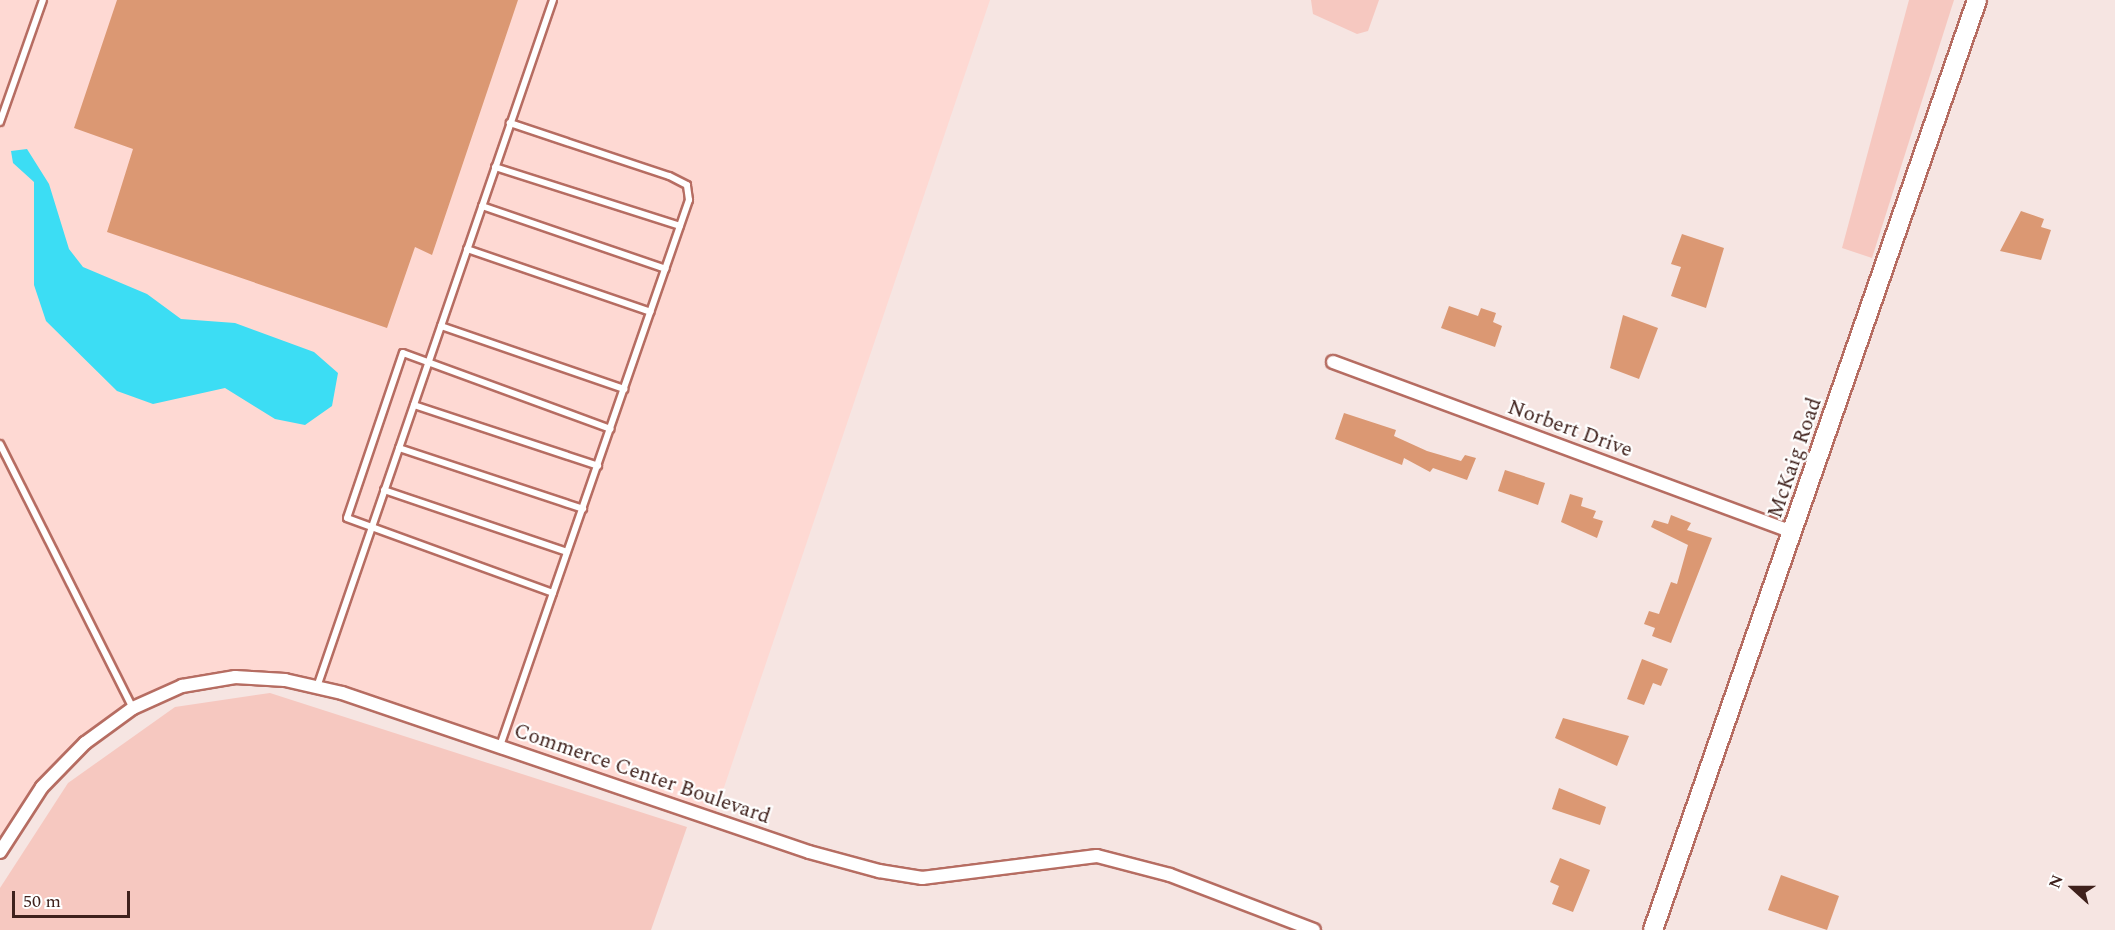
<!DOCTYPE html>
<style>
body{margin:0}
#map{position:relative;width:2115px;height:930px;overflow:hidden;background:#f6e5e2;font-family:Spectral,serif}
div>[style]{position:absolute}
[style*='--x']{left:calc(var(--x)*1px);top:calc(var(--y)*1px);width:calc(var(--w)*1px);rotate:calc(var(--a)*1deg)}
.built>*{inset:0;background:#fed9d3}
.green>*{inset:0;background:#f6c8c0}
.water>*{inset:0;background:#3cddf4}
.building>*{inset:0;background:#db9873}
.roads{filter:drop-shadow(2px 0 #b66d62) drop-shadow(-2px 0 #b66d62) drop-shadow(0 2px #b66d62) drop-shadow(0 -2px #b66d62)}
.lane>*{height:6px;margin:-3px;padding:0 3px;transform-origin:3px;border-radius:3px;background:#fff}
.street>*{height:12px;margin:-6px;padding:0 6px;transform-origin:6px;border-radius:6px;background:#fff}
.secondary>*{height:18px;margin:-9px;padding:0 9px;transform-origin:9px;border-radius:9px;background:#fff}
span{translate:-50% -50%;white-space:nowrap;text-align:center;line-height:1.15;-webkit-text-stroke:4.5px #fff;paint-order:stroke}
.street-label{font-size:21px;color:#3f211c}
.north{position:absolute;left:2043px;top:858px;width:60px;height:60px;-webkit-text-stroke:4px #fff;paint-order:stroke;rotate:291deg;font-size:16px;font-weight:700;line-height:24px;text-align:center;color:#3f211c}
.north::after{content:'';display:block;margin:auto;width:21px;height:27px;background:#3f211c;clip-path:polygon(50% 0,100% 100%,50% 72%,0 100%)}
.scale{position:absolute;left:12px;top:891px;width:118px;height:27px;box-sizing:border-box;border:3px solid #3f211c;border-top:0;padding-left:8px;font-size:18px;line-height:21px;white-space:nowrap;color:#3f211c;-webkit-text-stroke:4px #fff;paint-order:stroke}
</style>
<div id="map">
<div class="built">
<div style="clip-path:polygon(0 0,990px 0,713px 820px,285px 680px,182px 686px,133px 708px,42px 787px,0 852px)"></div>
</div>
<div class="green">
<div style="clip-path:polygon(1311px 0,1379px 0,1368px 31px,1357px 34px,1313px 14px)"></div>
<div style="clip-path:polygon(1909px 0,1954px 0,1872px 258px,1842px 248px)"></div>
<div style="clip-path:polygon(270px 693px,687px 827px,651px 930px,0 930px,0 888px,68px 783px,175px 707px)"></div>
</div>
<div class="water">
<div style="clip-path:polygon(27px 149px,49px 184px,69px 249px,83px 267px,147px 294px,181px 319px,235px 323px,314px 352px,338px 373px,332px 406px,305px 425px,275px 419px,225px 388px,153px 404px,117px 391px,46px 321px,34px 285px,34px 182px,13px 163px,11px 151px)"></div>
</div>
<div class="building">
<div style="clip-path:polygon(117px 0,518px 0,432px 255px,415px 247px,387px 328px,107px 232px,133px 149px,74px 128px)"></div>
<div style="clip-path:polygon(2021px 211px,2044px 219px,2041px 227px,2051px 230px,2041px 260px,2000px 251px)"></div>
<div style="clip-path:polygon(1682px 234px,1724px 248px,1706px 308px,1671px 296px,1681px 267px,1671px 264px)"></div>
<div style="clip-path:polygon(1449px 306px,1478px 316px,1481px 308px,1496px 313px,1493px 322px,1502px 326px,1495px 347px,1441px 328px)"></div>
<div style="clip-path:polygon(1623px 315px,1658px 328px,1639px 379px,1610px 368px)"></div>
<div style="clip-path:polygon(1344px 413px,1396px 430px,1394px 436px,1427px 451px,1461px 461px,1465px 455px,1476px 458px,1467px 480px,1433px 468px,1430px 472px,1404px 458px,1402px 465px,1335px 439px)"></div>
<div style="clip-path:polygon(1505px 470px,1545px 483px,1538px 505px,1498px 491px)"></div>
<div style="clip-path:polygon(1570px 494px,1583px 498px,1581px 506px,1596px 511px,1593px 518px,1603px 521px,1597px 538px,1561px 522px)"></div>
<div style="clip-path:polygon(1671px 515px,1691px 523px,1687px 530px,1712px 538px,1671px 643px,1652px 636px,1655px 628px,1644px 624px,1649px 611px,1659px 614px,1671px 582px,1677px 584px,1688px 545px,1651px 527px,1654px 520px,1668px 524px)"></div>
<div style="clip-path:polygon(1642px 659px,1668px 669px,1661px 686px,1653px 683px,1644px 705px,1627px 699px)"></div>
<div style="clip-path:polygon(1563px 718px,1629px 736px,1617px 766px,1555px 738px)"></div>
<div style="clip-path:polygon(1559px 788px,1606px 807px,1600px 825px,1552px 809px)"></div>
<div style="clip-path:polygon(1560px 858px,1590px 870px,1573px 912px,1552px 904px,1559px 886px,1550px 882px)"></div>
<div style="clip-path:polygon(1781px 875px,1839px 896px,1827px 930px,1768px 910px)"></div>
</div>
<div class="roads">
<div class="lane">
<div style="--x:0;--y:122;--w:129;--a:-70.6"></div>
<div style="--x:495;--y:167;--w:194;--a:17.7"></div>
<div style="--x:482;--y:206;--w:194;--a:18.9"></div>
<div style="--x:467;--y:249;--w:194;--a:18.9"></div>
<div style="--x:441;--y:326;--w:194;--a:19"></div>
<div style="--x:414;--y:405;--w:194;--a:18.3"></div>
<div style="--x:0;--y:444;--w:296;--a:63.3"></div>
<div style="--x:399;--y:448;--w:194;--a:18.3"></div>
<div style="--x:384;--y:490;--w:193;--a:18.7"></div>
<div style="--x:553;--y:593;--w:219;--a:-160"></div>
<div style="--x:347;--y:518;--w:174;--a:-71.3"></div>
<div style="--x:403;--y:353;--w:221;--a:20.1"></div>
<div style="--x:317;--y:687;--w:726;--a:-71.04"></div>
<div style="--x:500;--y:746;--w:578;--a:-70.91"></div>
<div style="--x:689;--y:200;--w:15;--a:-98"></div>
<div style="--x:687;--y:185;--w:20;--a:-153"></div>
<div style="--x:669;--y:176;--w:168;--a:-161.6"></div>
</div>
<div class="street">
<div style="--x:1333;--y:362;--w:490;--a:20.3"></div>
<div style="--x:0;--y:852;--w:77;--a:-57.1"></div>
<div style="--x:42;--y:787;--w:62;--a:-45.7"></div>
<div style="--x:85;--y:743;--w:59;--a:-36.1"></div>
<div style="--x:133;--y:708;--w:54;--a:-24.2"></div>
<div style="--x:182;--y:686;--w:54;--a:-9.6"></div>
<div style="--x:235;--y:677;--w:50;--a:3.4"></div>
<div style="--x:285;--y:680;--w:58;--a:12.8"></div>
<div style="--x:342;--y:693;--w:493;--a:18.8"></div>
<div style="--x:809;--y:852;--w:73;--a:15.2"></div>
<div style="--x:879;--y:871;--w:44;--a:9.2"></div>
<div style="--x:922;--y:878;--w:176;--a:-7.2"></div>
<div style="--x:1097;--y:856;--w:75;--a:14.6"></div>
<div style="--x:1170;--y:875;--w:154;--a:20.9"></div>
</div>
<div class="secondary">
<div style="--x:1653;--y:930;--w:985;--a:-70.79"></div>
</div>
</div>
<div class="street-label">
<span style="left:1570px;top:429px;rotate:20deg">Norbert Drive</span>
<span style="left:1795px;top:458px;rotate:-71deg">McKaig Road</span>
<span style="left:642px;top:774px;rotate:19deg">Commerce Center Boulevard</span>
</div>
<div class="north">N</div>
<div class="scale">50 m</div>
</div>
